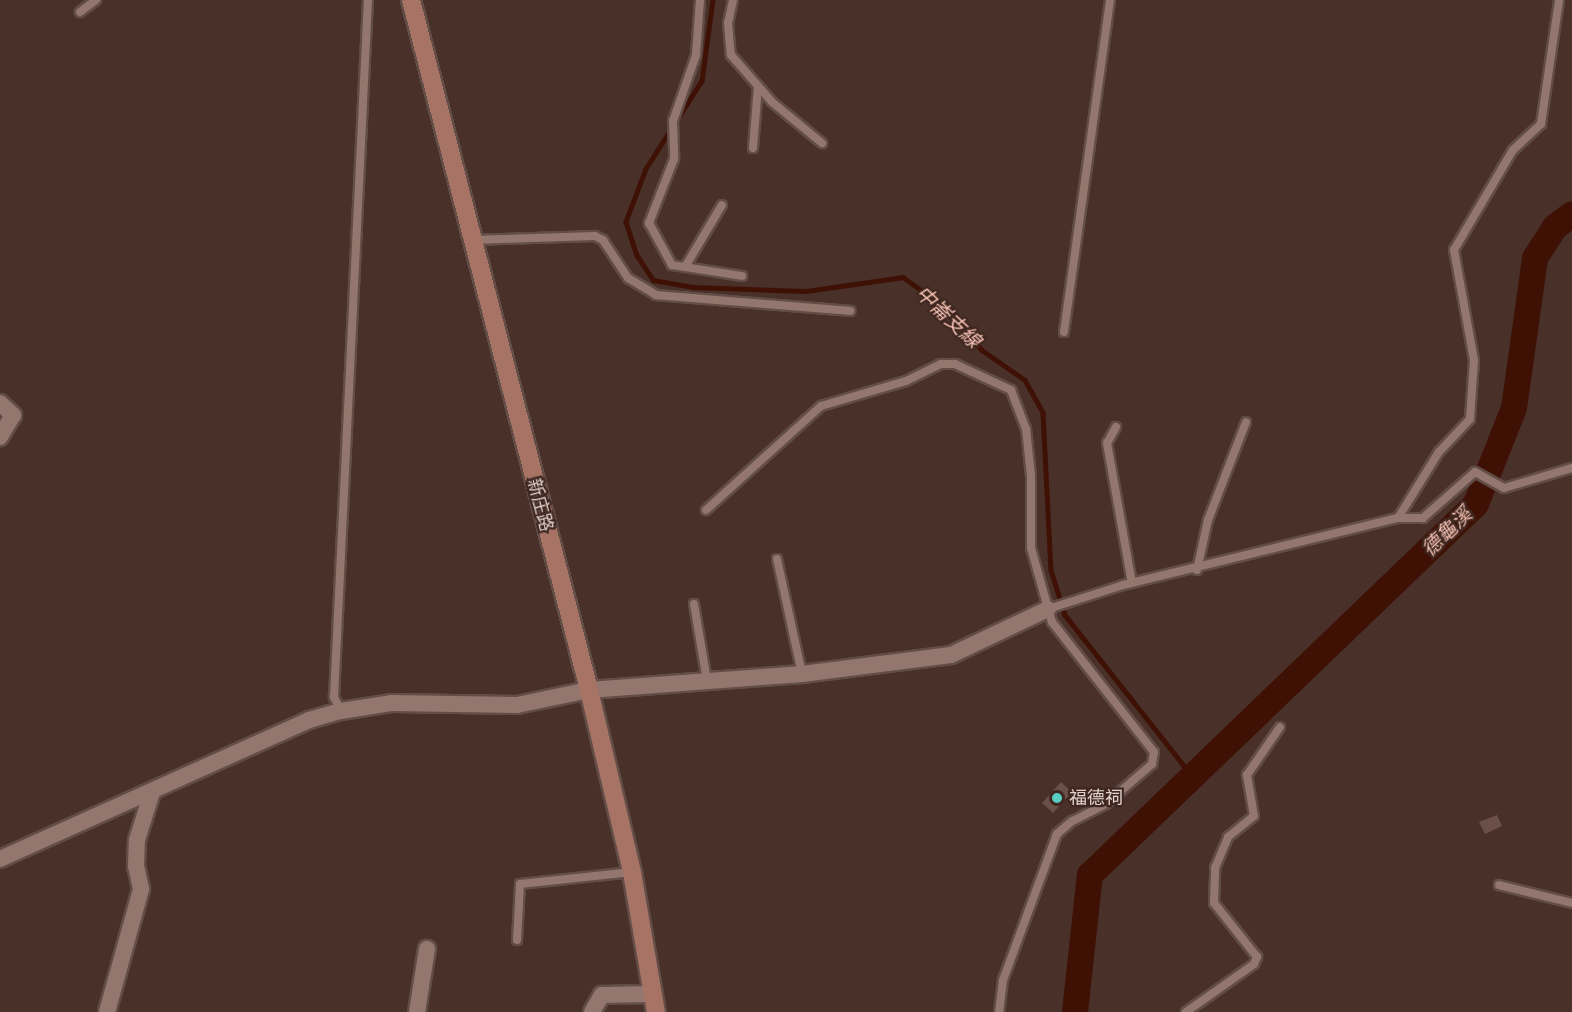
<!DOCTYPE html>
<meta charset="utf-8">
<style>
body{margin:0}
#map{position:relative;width:1572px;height:1012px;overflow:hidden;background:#49312a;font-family:Karla,"Noto Sans TC",sans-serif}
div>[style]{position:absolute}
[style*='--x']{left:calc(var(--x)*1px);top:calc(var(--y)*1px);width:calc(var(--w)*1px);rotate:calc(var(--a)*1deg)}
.stream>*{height:4.5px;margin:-2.25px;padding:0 2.25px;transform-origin:2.25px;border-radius:2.25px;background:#3f1105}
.river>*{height:26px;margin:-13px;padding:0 13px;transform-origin:13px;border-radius:13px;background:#3f1105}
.building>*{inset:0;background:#6b5049}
.roads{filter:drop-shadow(2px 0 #624d47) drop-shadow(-2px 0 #624d47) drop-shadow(0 2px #624d47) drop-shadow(0 -2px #624d47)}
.lane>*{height:8px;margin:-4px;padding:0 4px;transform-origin:4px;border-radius:4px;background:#93776f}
.street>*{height:16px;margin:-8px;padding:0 8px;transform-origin:8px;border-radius:8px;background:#93776f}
.secondary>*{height:18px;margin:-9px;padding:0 9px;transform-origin:9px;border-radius:9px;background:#a67365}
.dots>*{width:16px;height:16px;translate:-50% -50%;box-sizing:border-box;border:3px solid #3f2720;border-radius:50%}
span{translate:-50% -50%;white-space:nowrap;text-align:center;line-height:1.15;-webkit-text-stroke:4.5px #3f2720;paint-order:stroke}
.street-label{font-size:18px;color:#e4d4d0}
.poi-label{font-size:18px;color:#e4d4d0}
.left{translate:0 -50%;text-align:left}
.water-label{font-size:20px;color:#f6c2b4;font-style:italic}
</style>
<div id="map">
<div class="stream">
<div style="--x:713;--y:0;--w:82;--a:97.7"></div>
<div style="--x:702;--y:81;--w:104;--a:122.5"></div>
<div style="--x:646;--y:169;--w:57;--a:110.7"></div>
<div style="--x:626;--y:222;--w:35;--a:72"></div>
<div style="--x:637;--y:255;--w:30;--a:57"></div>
<div style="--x:653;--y:280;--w:41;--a:9.9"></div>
<div style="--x:693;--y:287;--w:113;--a:2"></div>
<div style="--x:806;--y:291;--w:98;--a:-8.2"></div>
<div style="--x:903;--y:277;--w:44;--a:35.8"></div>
<div style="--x:939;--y:303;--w:64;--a:47.5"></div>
<div style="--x:982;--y:350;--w:52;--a:34.9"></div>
<div style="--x:1025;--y:380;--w:38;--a:61"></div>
<div style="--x:1043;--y:413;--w:157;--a:87.1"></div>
<div style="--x:1051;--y:570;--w:47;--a:72.7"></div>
<div style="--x:1065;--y:615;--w:206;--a:51.7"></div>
</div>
<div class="river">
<div style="--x:1075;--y:1012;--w:138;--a:-83.8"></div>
<div style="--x:1090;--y:875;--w:535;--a:-43.86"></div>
<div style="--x:1476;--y:504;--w:103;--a:-68.4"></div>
<div style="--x:1514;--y:408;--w:151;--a:-82"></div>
<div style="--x:1535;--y:258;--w:37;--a:-57"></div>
<div style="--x:1555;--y:227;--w:21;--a:-37"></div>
</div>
<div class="building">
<div style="clip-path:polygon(1061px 782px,1072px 792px,1053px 813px,1042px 803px)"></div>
<div style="clip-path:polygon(1497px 815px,1502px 826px,1485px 834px,1479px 822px)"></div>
</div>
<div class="roads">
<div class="lane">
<div style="--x:700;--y:0;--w:55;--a:94.2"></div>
<div style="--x:696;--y:55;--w:70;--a:109.2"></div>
<div style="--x:673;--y:121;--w:38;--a:88"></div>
<div style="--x:674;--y:159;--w:69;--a:111.3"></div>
<div style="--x:649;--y:223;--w:48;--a:61.3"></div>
<div style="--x:672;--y:265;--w:71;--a:8.9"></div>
<div style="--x:733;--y:0;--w:24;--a:102"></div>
<div style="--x:728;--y:23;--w:32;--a:85"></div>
<div style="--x:731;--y:55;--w:62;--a:48.9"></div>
<div style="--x:772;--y:102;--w:65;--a:39.4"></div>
<div style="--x:80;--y:12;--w:20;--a:-37"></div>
<div style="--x:753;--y:148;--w:62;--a:-85.4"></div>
<div style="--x:472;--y:240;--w:123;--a:-1.9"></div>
<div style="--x:595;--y:236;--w:9;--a:27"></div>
<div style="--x:603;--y:240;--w:45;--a:56.7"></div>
<div style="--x:628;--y:278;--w:33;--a:31"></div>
<div style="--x:656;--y:295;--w:195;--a:4.7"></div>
<div style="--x:685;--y:267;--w:72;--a:-59.2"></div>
<div style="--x:1064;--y:332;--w:335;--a:-82.1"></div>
<div style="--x:1116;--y:427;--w:18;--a:119"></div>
<div style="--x:1107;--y:443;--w:142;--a:79.9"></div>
<div style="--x:706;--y:510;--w:155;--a:-42.1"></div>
<div style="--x:821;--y:406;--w:89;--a:-16.4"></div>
<div style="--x:906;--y:381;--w:39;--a:-26"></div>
<div style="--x:941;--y:364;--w:14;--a:0"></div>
<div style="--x:955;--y:364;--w:62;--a:24.9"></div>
<div style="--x:1011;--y:390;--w:42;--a:69"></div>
<div style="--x:1026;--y:429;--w:47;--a:83.9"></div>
<div style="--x:1031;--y:476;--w:72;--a:90"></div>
<div style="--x:1031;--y:548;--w:77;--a:74.2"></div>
<div style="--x:1052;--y:622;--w:165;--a:51.9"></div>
<div style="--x:1154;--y:752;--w:12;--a:99"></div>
<div style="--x:1152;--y:764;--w:61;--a:139"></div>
<div style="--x:1106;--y:804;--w:38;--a:153"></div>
<div style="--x:1072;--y:821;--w:20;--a:139"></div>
<div style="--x:1057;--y:834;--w:156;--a:110.3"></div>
<div style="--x:1003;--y:980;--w:32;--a:97"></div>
<div style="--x:1398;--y:518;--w:78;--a:-58.2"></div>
<div style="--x:1439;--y:452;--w:45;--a:-46.8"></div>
<div style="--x:1470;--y:419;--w:59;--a:-86.1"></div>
<div style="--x:1474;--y:360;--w:112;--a:-100.3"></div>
<div style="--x:1454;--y:250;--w:116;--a:-59.5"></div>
<div style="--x:1513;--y:150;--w:38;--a:-43"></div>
<div style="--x:1541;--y:124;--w:125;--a:-81.7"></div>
<div style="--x:777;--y:559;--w:118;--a:77.7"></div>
<div style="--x:1197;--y:570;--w:51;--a:-77.6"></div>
<div style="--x:1208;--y:520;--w:105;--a:-68.8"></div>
<div style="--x:694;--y:604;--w:78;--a:80.4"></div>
<div style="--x:1048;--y:609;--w:79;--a:-17.7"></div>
<div style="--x:1123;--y:585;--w:283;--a:-13.7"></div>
<div style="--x:1398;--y:518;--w:25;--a:0"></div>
<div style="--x:1423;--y:518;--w:69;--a:-41.5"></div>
<div style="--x:1475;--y:472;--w:33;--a:29"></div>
<div style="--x:1504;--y:488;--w:71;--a:-16.4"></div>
<div style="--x:341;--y:711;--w:16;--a:-117"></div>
<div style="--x:334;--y:697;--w:698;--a:-87.21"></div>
<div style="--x:1499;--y:885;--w:75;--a:13.9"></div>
<div style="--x:517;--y:940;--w:56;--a:-86.9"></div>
<div style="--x:520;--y:884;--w:113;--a:-6.1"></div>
<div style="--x:1186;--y:1012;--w:83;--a:-35.2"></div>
<div style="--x:1254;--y:964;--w:8;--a:-67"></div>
<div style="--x:1257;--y:957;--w:69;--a:-128.5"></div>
<div style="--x:1214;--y:903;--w:35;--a:-88"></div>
<div style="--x:1215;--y:868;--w:34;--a:-67"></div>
<div style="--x:1228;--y:837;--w:33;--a:-39"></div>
<div style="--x:1254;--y:816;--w:42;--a:-99.7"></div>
<div style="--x:1247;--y:775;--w:58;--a:-55.5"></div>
</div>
<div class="street">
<div style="--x:0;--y:403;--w:18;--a:43"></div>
<div style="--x:13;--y:415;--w:26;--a:121"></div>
<div style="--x:0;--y:859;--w:339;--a:-24.2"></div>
<div style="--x:309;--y:720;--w:33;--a:-16"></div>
<div style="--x:341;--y:711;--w:52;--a:-8.9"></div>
<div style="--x:392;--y:703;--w:125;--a:0.9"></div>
<div style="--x:517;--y:705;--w:74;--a:-11.8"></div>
<div style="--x:589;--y:690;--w:214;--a:-4.3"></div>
<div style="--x:802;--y:674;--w:150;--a:-7.3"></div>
<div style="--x:951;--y:655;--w:107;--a:-25.4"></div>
<div style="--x:107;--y:1012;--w:128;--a:-74.5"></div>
<div style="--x:141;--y:889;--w:24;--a:-102"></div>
<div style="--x:136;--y:866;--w:26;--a:-88"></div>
<div style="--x:137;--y:840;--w:50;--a:-72.6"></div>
<div style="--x:417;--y:1012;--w:64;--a:-81"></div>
<div style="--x:592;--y:1012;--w:20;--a:-60"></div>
<div style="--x:602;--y:995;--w:51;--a:-1.1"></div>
</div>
<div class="secondary">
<div style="--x:411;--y:0;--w:713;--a:75.53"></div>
<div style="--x:589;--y:690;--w:187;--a:76.7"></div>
<div style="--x:632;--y:872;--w:142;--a:80.3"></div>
</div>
</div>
<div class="dots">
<div style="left:1057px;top:798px;background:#57cec2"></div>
</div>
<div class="street-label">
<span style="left:540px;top:505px;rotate:75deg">新庄路</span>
</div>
<div class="poi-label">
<span class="left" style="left:1069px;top:798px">福德祠</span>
</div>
<div class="water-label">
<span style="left:948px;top:317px;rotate:43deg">中崙支線</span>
<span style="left:1447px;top:532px;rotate:-44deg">德龜溪</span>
</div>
</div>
